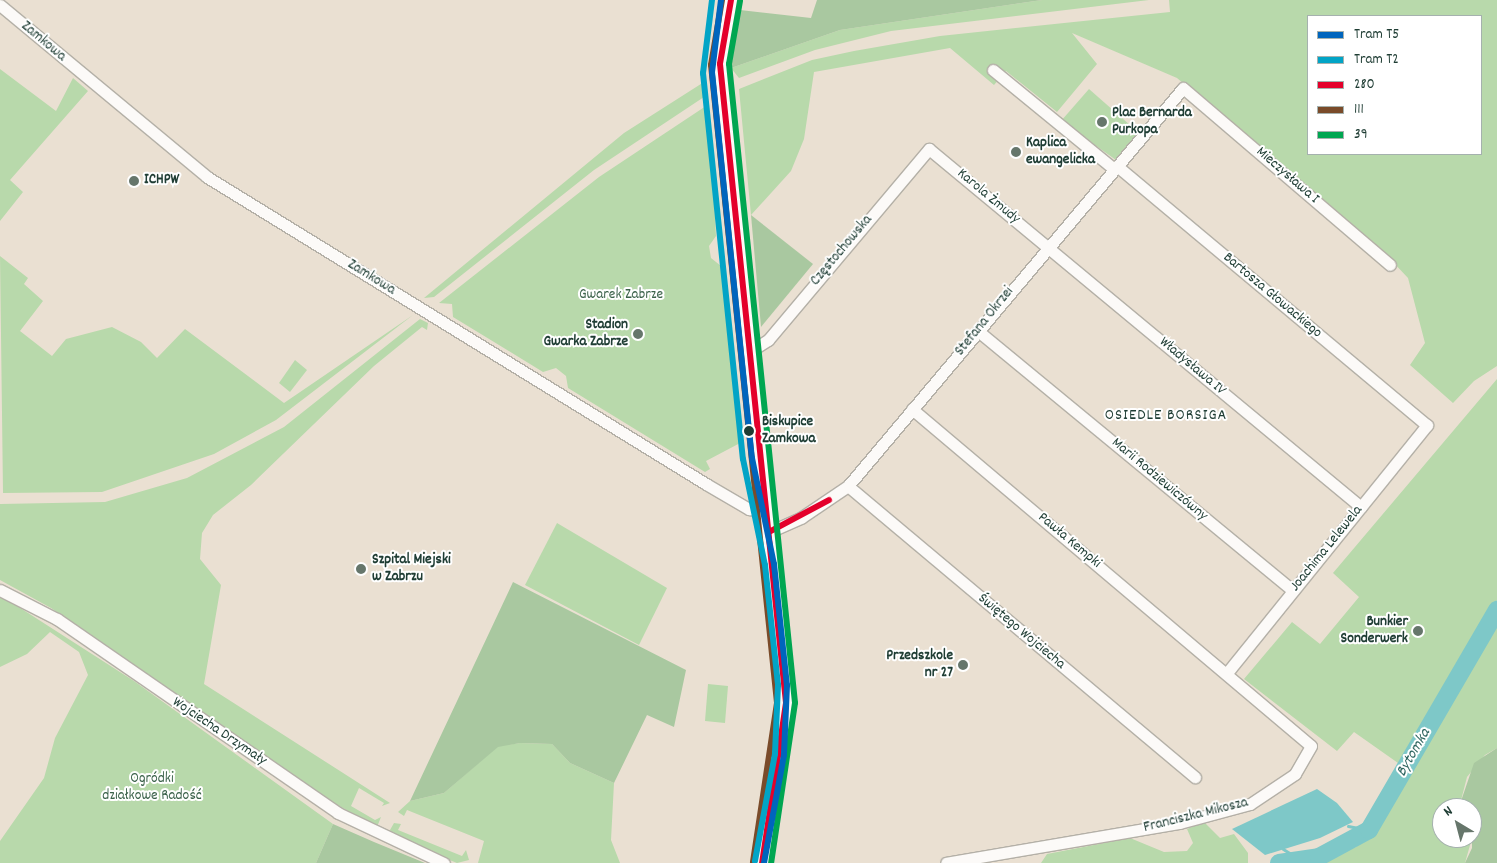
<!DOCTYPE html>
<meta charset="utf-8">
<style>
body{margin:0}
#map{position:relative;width:1497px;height:863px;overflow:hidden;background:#eae0d2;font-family:Dekko,sans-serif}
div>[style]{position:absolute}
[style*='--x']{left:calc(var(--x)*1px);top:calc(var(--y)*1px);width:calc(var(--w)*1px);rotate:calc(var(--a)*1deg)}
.green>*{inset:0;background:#b8d9ab}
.forest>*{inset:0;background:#a9c8a0}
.water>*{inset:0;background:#7ec8c8}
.stream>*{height:3px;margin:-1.5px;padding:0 1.5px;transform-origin:1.5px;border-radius:1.5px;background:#7ec8c8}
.river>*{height:18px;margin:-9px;padding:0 9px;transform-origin:9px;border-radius:9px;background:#7ec8c8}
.roads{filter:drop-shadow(1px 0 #b4b0a7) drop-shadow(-1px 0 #b4b0a7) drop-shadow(0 1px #b4b0a7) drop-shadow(0 -1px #b4b0a7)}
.minor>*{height:11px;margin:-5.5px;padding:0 5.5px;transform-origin:5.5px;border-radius:5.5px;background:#fcfaf8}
.tertiary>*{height:14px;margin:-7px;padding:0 7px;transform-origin:7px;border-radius:7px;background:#fcfaf8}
.bus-1>*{height:6px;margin:-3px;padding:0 3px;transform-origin:3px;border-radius:3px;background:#e4002b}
.bus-2>*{height:6px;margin:-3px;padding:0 3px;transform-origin:3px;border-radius:3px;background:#7a4b2a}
.bus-3>*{height:6px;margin:-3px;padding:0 3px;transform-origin:3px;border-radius:3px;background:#00a651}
.tram-1>*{height:6px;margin:-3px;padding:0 3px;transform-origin:3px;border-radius:3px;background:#0065bd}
.tram-2>*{height:6px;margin:-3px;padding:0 3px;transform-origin:3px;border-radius:3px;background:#02a4c6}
.dots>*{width:14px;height:14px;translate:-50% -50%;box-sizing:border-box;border:2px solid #fff;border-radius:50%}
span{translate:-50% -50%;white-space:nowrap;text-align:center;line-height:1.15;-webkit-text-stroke:4px #fff;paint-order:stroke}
.street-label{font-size:15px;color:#1f3d34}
.poi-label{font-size:15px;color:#1f3d34;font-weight:700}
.left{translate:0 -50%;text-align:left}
.right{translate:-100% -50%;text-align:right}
.park-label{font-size:15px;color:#3b624a}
.stop-label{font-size:15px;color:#1f3d34;font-weight:700}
.neighbourhood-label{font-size:16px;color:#1f3d34;letter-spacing:1px}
.water-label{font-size:16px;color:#2d645f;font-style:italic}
.legend{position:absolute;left:1307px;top:15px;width:175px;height:140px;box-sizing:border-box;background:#fff;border:1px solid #a5b1ae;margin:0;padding:6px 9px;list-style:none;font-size:15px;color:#1f3d34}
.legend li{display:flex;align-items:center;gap:10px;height:25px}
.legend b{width:25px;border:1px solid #a5b1ae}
.north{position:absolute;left:1432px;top:798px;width:50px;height:50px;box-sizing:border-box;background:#fff;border:1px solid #a5b1ae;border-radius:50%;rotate:323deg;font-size:14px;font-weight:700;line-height:20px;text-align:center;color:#1f3d34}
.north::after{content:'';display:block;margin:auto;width:18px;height:22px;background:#66766b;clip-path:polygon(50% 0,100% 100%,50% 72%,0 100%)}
</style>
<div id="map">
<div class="green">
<div style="clip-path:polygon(1042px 0,1149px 0,891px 31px,815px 50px,739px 78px,731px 68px,840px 30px)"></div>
<div style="clip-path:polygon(evenodd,1169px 0,1497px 0,1497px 366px,1474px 381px,1453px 403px,1410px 365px,1425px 343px,1408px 278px,1392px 261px,1177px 78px,1072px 33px,1097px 64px,1057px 112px,1006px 71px,994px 85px,950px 48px,814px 72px,804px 139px,791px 171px,751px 215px,739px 89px,812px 60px,854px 51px,940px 36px,1170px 12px,1169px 0,1308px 16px,1481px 16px,1481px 154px,1308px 154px,1308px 16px)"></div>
<div style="clip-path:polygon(0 69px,56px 111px,73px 78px,88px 91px,10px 180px,23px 192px,0 221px)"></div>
<div style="clip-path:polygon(704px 82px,707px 95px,594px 170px,434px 297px,424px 298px,624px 133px)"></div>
<div style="clip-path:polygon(1089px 89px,1139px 133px,1116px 160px,1061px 121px)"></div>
<div style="clip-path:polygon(709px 104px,716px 236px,709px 246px,711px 258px,721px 266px,729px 304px,742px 442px,706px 461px,710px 469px,705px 472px,568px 388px,566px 376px,556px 368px,543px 372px,453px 317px,452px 304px,439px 303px,599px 177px)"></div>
<div style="clip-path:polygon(0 256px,28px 278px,24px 284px,43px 301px,20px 331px,52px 356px,66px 339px,112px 327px,141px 342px,157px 358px,185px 329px,284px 403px,413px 315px,276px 420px,214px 454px,102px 492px,3px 493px)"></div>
<div style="clip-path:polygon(420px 319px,428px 323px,427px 330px,422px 327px,374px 366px,251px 485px,213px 515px,202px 533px,200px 559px,221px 585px,204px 684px,390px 803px,382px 806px,384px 803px,359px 788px,351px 806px,375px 820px,381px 817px,377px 827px,323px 797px,51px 608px,0 580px,0 504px,105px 502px,187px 478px,284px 427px)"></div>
<div style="clip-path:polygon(295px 360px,307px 370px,290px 392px,279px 383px)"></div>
<div style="clip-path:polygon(1497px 379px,1497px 600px,1398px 763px,1354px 732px,1337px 751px,1244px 679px,1292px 622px,1320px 644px,1359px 597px,1333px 573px)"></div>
<div style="clip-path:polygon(557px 523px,667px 588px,639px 645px,525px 585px)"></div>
<div style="clip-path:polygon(0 595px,134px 681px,333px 824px,316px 863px,0 863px,0 841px,44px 778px,55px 738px,88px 675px,79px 652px,50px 632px,27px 654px,0 667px)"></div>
<div style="clip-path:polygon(1497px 623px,1497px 748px,1485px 755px,1467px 777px,1459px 808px,1442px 808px,1442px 838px,1472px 838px,1465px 863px,1315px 863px,1356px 847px,1374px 831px)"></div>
<div style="clip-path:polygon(708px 684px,728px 686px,725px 723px,705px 721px)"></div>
<div style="clip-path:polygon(520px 743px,552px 744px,570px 763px,614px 783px,611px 840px,620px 863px,478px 863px,484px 841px,407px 810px,404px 816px,398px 812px,410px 801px,444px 793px,498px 746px)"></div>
<div style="clip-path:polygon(1204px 822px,1220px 838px,1234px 834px,1248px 853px,1248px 863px,1041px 863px,1047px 854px,1130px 838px,1164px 852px,1187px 851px,1193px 843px,1187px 829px)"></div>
<div style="clip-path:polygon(394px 823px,401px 824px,398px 830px,462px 856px,466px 850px,469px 860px,457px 863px,393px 837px,390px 830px)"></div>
</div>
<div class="forest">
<div style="clip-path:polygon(817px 0,1042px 0,840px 30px,731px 68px,740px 10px,811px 18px)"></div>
<div style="clip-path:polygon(751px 215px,813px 264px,761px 327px)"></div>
<div style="clip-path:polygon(513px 582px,686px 670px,674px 727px,647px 715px,614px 783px,570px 763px,552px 744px,520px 743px,498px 747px,444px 793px,410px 801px)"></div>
<div style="clip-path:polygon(1497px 748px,1497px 863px,1465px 863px,1472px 848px,1472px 808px,1459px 808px,1460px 804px,1474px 763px)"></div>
<div style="clip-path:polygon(333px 824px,374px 842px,425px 863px,316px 863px)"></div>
</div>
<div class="water">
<div style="clip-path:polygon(1317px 789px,1337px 803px,1353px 822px,1320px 838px,1265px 855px,1232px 829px)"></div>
</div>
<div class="stream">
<div style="--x:1348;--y:826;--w:21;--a:11"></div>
<div style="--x:1283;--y:849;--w:19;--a:32"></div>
</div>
<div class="river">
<div style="--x:1279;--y:863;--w:40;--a:-8.5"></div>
<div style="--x:1319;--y:857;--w:57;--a:-28.4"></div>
<div style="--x:1369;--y:830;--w:255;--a:-59.8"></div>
</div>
<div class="roads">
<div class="minor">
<div style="--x:0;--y:5;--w:269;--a:39.7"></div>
<div style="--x:207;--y:177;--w:586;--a:31.6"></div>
<div style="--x:706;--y:484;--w:50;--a:30.2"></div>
<div style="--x:749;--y:509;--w:18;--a:6"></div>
<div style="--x:993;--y:70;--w:156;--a:39.3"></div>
<div style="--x:1117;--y:166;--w:404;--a:39.9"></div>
<div style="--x:1427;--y:425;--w:319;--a:128.9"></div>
<div style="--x:978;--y:331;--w:408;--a:39.5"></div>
<div style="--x:752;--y:350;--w:19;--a:-32"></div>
<div style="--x:768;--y:340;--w:250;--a:-49.9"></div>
<div style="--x:929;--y:149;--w:561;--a:39.65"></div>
<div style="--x:912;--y:409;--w:522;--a:40.18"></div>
<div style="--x:1311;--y:746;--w:32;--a:120"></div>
<div style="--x:1295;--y:774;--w:54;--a:146.3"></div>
<div style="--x:1250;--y:804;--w:73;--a:165"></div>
<div style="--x:1179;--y:823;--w:236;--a:170.3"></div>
<div style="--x:848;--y:486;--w:453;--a:40"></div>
<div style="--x:769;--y:532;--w:36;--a:-24"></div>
<div style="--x:802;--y:517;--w:55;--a:-34"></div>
<div style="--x:848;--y:486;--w:520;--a:-49.91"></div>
<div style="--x:1183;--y:88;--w:272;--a:40.5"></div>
<div style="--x:0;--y:590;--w:64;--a:27"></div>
<div style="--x:57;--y:619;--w:341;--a:34.6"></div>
<div style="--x:338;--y:813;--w:117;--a:25.3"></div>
</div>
<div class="tertiary">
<div style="--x:731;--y:0;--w:65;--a:99.8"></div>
<div style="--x:720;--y:64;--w:642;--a:84.1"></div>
<div style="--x:786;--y:703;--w:162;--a:98.5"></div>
</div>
</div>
<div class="bus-1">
<div style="--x:731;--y:0;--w:65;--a:99.8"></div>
<div style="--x:720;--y:64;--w:642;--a:84.1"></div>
<div style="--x:786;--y:703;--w:162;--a:98.5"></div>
<div style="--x:769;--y:532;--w:68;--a:-28.1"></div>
</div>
<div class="bus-2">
<div style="--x:722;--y:0;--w:66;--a:99.6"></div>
<div style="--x:711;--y:65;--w:641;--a:84.09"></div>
<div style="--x:777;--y:703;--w:161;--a:98.6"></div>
</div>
<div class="bus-3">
<div style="--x:740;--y:1;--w:64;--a:99.9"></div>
<div style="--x:729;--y:64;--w:642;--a:84.1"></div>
<div style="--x:795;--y:703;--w:162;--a:98.5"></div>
</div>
<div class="tram-1">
<div style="--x:721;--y:0;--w:73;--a:97.1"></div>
<div style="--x:712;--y:72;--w:388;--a:84.1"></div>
<div style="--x:752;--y:458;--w:108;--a:78.3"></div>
<div style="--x:774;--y:564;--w:122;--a:83.9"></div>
<div style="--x:787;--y:685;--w:70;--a:92.5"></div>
<div style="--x:784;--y:755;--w:110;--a:100.5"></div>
</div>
<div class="tram-2">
<div style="--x:712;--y:0;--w:74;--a:97"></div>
<div style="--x:703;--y:73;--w:388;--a:84.1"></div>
<div style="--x:743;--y:459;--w:108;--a:78.3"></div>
<div style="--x:765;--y:565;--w:121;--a:83.8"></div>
<div style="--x:778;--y:685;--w:69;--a:92.5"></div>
<div style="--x:775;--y:754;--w:109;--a:100.6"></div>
</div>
<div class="dots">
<div style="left:1102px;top:122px;background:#66766b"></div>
<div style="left:1016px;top:152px;background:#66766b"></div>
<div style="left:134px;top:181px;background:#66766b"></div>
<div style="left:638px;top:334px;background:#66766b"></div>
<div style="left:749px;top:431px;background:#1f3d34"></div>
<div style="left:361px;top:569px;background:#66766b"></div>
<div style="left:1418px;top:631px;background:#66766b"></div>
<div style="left:963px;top:665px;background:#66766b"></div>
</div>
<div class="street-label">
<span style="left:43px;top:42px;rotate:40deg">Zamkowa</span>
<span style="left:1287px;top:176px;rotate:41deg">Mieczysława I</span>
<span style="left:988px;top:197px;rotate:40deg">Karola Żmudy</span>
<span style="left:842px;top:251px;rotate:-50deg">Częstochowska</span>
<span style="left:371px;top:278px;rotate:32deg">Zamkowa</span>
<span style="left:1272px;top:296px;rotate:40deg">Bartosza Głowackiego</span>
<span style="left:985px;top:322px;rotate:-51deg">Stefana Okrzei</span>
<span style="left:1192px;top:367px;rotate:40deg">Władysława IV</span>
<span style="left:1159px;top:480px;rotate:40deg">Marii Rodziewiczówny</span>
<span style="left:1069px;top:541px;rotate:40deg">Pawła Kempki</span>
<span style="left:1327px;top:549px;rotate:-51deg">Joachima Lelewela</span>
<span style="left:1021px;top:632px;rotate:40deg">Świętego Wojciecha</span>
<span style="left:219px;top:732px;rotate:34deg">Wojciecha Drzymały</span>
<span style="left:1196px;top:816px;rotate:-14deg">Franciszka Mikosza</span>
</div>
<div class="poi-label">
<span class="left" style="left:1112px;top:122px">Plac Bernarda<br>Purkopa</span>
<span class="left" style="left:1026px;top:152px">Kaplica<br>ewangelicka</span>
<span class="left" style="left:144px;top:181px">ICHPW</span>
<span class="right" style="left:628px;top:334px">Stadion<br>Gwarka Zabrze</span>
<span class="left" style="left:372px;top:569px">Szpital Miejski<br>w Zabrzu</span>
<span class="right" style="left:1408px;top:631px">Bunkier<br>Sonderwerk</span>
<span class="right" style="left:953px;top:665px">Przedszkole<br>nr 27</span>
</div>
<div class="park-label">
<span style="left:621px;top:296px">Gwarek Zabrze</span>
<span style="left:152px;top:788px">Ogródki<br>działkowe Radość</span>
</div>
<div class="stop-label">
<span class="left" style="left:762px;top:431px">Biskupice<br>Zamkowa</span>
</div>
<div class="neighbourhood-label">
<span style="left:1166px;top:416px">OSIEDLE BORSIGA</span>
</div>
<div class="water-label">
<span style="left:1414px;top:753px;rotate:-60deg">Bytomka</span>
</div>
<ul class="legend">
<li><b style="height:6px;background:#0065bd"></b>Tram T5</li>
<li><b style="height:6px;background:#02a4c6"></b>Tram T2</li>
<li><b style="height:6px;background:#e4002b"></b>280</li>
<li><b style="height:6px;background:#7a4b2a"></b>111</li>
<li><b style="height:6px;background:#00a651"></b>39</li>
</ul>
<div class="north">N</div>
</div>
